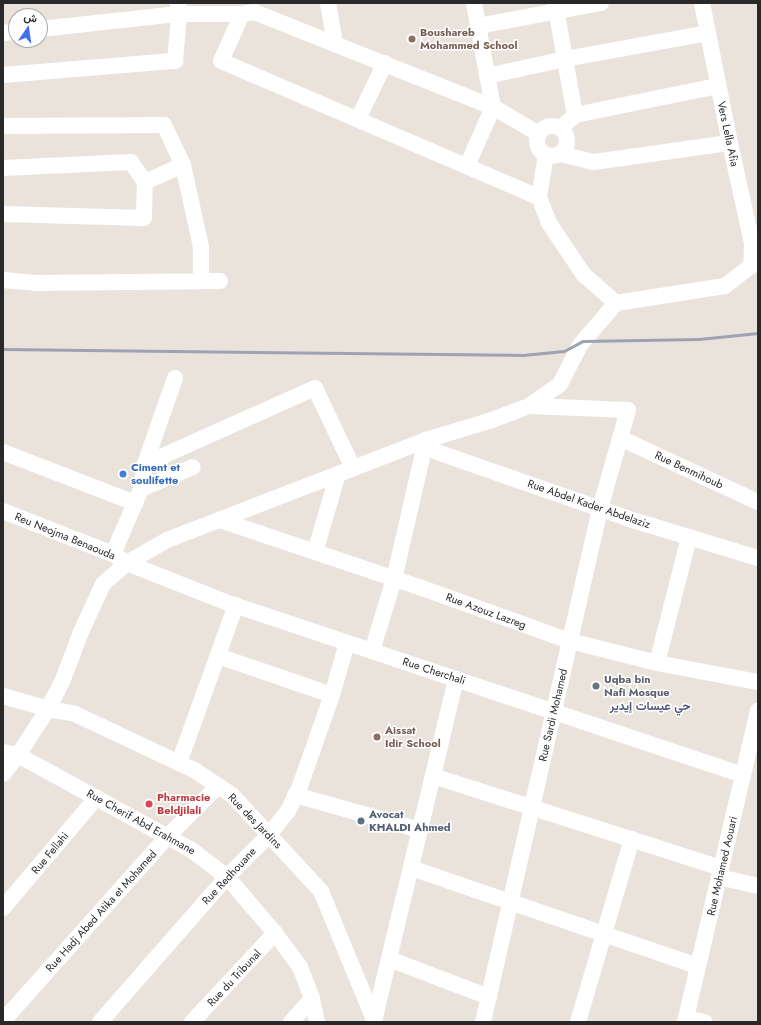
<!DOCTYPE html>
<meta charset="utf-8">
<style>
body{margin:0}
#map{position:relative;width:761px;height:1025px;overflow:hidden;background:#eae3db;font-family:Jost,Vazirmatn,sans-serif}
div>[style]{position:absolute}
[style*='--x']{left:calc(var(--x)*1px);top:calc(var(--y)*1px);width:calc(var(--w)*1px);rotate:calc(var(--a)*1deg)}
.street>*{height:16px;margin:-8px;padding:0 8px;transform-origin:8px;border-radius:8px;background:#fff}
.street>.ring{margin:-8px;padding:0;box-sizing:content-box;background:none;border:16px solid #fff;border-radius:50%}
.rail>*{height:3px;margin:-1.5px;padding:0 1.5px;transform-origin:1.5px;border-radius:1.5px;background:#9ea2b2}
.dots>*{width:11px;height:11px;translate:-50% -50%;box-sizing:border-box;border:2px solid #fff;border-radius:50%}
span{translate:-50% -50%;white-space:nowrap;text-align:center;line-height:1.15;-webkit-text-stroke:3px #fff;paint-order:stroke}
.education-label{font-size:11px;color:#785e54;font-weight:700}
.left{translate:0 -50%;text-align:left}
.street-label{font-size:11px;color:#292929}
.shop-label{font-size:11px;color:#366cbe;font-weight:700}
.worship-label{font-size:11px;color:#5b616d;font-weight:700}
.health-label{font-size:11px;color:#be3a42;font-weight:700}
.service-label{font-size:11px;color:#4e5e75;font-weight:700}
.neighbourhood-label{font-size:12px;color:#4c5677;font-weight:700}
.frame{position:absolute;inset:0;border:4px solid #292929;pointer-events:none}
.north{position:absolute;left:8px;top:8px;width:40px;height:40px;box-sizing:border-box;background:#fff;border:1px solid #a9a9a9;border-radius:50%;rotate:13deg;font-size:11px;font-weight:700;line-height:16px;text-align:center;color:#292929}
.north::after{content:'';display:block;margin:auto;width:14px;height:18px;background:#426df0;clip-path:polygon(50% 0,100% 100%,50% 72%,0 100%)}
</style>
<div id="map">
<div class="street">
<div style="--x:328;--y:3;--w:41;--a:80.1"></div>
<div style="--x:555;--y:3;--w:114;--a:79.9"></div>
<div style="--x:702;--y:3;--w:143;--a:78.7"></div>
<div style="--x:730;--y:143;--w:102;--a:77.6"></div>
<div style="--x:752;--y:243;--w:23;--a:92"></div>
<div style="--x:242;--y:14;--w:51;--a:114.1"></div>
<div style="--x:221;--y:61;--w:346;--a:23.2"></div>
<div style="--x:478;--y:26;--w:125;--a:-10.6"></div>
<div style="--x:40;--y:29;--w:140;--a:-6.2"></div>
<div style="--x:179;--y:14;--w:63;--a:0"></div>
<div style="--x:242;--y:14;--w:12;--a:-9"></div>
<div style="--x:254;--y:12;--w:257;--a:21.7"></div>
<div style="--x:493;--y:107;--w:53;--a:30.4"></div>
<div style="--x:3;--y:33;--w:13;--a:-4"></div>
<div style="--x:3;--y:75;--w:173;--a:-4.7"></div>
<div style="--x:175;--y:61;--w:47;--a:-85.1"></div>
<div style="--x:179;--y:14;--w:11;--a:-95"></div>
<div style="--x:487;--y:76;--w:80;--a:-12.3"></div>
<div style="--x:565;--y:59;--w:145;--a:-10.3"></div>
<div style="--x:358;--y:119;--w:62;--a:-64.3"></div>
<div class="ring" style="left:537px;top:126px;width:14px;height:14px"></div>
<div style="--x:3;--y:126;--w:161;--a:-0.4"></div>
<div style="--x:164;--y:125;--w:44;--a:64.6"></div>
<div style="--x:183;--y:165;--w:84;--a:77.6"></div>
<div style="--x:201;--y:247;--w:34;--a:90"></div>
<div style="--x:561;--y:128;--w:19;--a:-43"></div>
<div style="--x:575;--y:115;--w:146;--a:-11.5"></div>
<div style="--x:561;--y:154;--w:34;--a:14"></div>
<div style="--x:594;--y:162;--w:137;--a:-8"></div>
<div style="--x:546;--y:155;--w:43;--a:99.5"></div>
<div style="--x:539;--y:197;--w:28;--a:69"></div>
<div style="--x:549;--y:223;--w:63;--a:56.1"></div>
<div style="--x:584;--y:275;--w:43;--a:41.2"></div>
<div style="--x:467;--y:166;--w:64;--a:-66.2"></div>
<div style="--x:493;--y:107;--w:106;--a:-100.4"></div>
<div style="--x:3;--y:168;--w:128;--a:-2.7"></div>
<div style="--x:131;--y:162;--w:24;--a:55"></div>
<div style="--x:145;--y:182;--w:36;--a:92"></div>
<div style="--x:144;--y:218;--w:141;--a:-178.4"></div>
<div style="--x:145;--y:182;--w:42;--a:-24.1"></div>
<div style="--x:3;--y:280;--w:33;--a:5"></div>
<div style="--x:36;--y:283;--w:184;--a:-0.6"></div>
<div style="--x:620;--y:438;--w:152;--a:24.9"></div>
<div style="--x:426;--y:440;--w:16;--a:47"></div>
<div style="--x:437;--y:452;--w:200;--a:19.2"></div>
<div style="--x:626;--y:518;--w:138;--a:16.9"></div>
<div style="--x:3;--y:452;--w:142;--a:21.1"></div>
<div style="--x:145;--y:464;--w:186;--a:-24.1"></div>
<div style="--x:315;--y:388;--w:89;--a:64.6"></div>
<div style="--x:141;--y:489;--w:56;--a:-22.9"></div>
<div style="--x:3;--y:511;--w:118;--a:21.4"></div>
<div style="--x:113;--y:554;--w:17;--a:33"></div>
<div style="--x:127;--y:563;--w:109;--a:21.6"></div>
<div style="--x:228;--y:603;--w:543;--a:18.47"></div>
<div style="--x:220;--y:520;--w:210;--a:18.6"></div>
<div style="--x:419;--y:587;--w:160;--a:19.7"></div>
<div style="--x:570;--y:641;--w:90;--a:14.2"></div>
<div style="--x:657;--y:663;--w:103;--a:10.7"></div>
<div style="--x:315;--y:552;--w:81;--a:-73.6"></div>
<div style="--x:113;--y:554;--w:71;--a:-66.7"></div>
<div style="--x:141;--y:489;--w:25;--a:-81"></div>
<div style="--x:145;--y:464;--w:91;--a:-70.8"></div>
<div style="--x:372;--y:651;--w:75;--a:-73"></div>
<div style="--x:394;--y:579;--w:143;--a:-77"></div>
<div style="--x:218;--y:656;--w:120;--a:18.9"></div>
<div style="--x:657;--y:663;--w:130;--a:-75.7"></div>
<div style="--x:3;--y:696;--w:47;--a:16.1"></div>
<div style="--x:48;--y:709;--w:27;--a:10"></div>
<div style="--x:75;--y:714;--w:132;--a:25.2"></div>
<div style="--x:194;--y:770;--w:45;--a:33.3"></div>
<div style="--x:232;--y:795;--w:131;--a:47.2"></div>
<div style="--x:321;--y:891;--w:142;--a:67.6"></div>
<div style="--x:3;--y:752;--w:15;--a:11"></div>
<div style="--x:18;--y:755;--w:196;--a:28.7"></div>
<div style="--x:190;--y:849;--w:46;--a:37.1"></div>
<div style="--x:227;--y:877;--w:74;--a:49.4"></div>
<div style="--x:275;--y:933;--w:42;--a:53.7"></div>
<div style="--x:300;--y:967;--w:34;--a:69"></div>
<div style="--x:312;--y:999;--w:24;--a:78"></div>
<div style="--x:179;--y:763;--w:168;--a:-70.2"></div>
<div style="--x:3;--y:774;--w:24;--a:-52"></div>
<div style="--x:18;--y:755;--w:55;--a:-56.9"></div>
<div style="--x:48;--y:709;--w:30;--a:-63"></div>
<div style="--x:62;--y:682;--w:53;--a:-69.2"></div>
<div style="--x:81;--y:632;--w:53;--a:-65.4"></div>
<div style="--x:103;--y:584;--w:32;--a:-41"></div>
<div style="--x:127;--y:563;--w:46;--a:-29.9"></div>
<div style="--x:167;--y:540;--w:278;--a:-21.1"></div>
<div style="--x:426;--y:440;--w:66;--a:-16.8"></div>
<div style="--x:489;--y:421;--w:43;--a:-20.6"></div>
<div style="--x:529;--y:406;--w:38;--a:-35"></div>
<div style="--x:560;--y:384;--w:44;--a:-62.9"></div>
<div style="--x:580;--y:345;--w:55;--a:-49.4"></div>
<div style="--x:616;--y:303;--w:110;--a:-8.9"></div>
<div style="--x:725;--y:286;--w:33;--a:-38"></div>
<div style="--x:751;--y:266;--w:8;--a:-23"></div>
<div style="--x:433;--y:776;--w:302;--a:17.7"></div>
<div style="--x:295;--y:795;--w:130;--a:15.6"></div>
<div style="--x:411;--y:868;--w:303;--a:18.9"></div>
<div style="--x:719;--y:877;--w:40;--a:13"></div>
<div style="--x:3;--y:908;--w:145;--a:-49.7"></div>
<div style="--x:389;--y:959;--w:107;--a:20.8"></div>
<div style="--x:686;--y:1018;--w:19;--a:12"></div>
<div style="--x:3;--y:1021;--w:248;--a:-48.3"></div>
<div style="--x:168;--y:836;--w:71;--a:-45"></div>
<div style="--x:374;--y:1021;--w:352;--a:-76.5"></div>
<div style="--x:100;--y:1022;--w:193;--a:-48.8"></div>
<div style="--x:227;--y:877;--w:59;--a:-45"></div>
<div style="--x:269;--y:835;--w:31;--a:-52"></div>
<div style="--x:288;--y:811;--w:28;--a:-64"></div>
<div style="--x:300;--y:786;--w:96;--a:-70.6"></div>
<div style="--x:332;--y:695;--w:54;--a:-73.9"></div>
<div style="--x:192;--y:1022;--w:122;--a:-47"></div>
<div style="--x:291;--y:1022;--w:31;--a:-48"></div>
<div style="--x:483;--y:1022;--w:526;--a:-77.15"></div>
<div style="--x:600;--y:509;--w:103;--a:-74.2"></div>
<div style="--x:628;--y:410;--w:99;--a:-177.7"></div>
<div style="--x:578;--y:1022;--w:191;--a:-73.6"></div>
<div style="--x:685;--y:1022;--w:320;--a:-76.8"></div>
</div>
<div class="rail">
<div style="--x:3;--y:349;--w:520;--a:0.66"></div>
<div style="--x:523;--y:355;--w:41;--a:-5.6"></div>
<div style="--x:564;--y:351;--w:21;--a:-28"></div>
<div style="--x:583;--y:341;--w:116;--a:-1"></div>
<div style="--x:699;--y:339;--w:59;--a:-5.8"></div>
</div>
<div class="dots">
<div style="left:412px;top:39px;background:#8d6e63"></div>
<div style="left:123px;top:474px;background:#3f7fe0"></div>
<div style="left:596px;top:686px;background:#6b7280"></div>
<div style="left:377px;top:737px;background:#8d6e63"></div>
<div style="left:149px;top:804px;background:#e0444e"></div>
<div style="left:361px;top:821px;background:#5c6f8a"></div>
</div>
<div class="education-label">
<span class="left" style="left:420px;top:39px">Boushareb<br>Mohammed School</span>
<span class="left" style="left:385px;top:737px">Aissat<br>Idir School</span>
</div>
<div class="street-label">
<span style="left:728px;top:134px;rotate:78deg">Vers Lella Afia</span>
<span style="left:689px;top:470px;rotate:25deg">Rue Benmihoub</span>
<span style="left:589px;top:504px;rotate:19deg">Rue Abdel Kader Abdelaziz</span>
<span style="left:65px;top:536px;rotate:22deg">Reu Neojma Benaouda</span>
<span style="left:486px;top:611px;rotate:20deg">Rue Azouz Lazreg</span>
<span style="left:434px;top:671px;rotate:18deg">Rue Cherchali</span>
<span style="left:553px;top:715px;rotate:-77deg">Rue Sardi Mohamed</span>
<span style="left:255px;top:821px;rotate:46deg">Rue des Jardins</span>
<span style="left:141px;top:822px;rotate:29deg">Rue Cherif Abd Erahmane</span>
<span style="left:50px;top:853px;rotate:-50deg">Rue Fellahi</span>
<span style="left:722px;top:866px;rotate:-77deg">Rue Mohamed Aouari</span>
<span style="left:229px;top:876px;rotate:-47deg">Rue Redhouane</span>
<span style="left:101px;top:911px;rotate:-48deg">Rue Hadj Abed Atika et Mohamed</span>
<span style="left:234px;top:978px;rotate:-47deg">Rue du Tribunal</span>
</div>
<div class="shop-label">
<span class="left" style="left:131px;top:474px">Ciment et<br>soulifette</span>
</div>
<div class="worship-label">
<span class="left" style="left:604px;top:686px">Uqba bin<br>Nafi Mosque</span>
</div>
<div class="health-label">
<span class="left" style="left:157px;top:804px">Pharmacie<br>Beldjilali</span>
</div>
<div class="service-label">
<span class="left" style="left:369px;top:821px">Avocat<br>KHALDI Ahmed</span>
</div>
<div class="neighbourhood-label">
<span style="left:650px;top:707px">حي عيسات إيدير</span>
</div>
<div class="frame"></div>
<div class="north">ش</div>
</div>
